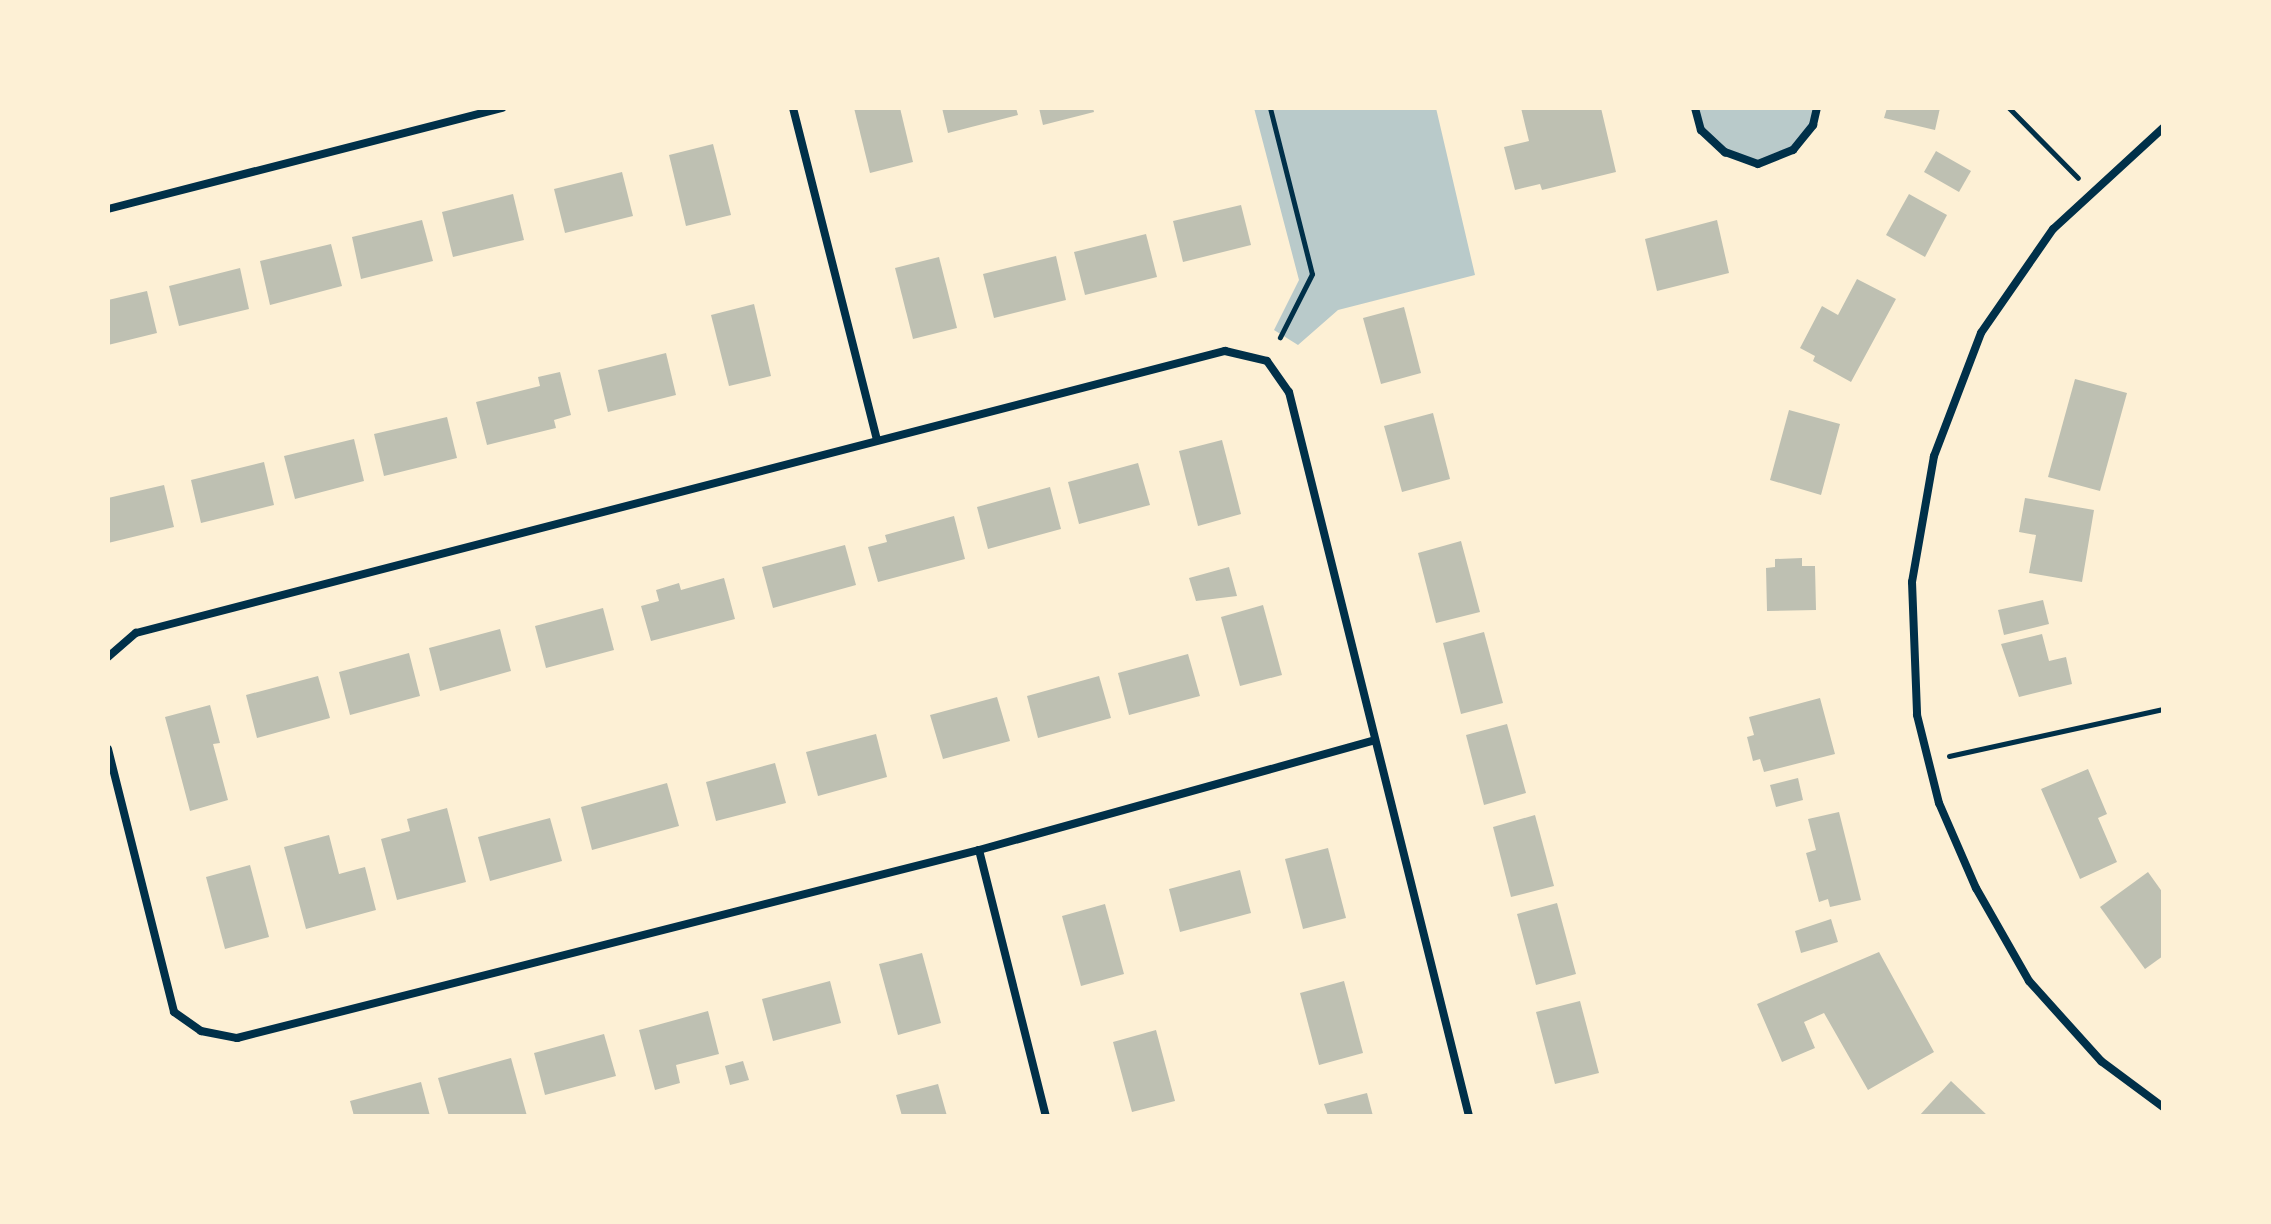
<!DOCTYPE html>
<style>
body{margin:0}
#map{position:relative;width:2271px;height:1224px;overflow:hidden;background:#fdf0d5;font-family:"Noto Sans",sans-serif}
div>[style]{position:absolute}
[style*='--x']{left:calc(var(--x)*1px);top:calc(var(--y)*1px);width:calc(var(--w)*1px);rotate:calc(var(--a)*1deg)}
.green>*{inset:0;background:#b9caca}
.building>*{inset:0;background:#bec0b2}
.path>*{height:5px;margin:-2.5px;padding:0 2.5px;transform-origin:2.5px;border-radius:2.5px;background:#003049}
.minor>*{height:8px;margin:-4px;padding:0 4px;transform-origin:4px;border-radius:4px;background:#003049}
span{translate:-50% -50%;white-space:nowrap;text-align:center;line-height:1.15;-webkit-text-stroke:8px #fdf0d5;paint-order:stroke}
.frame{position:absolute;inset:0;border:110px solid #fdf0d5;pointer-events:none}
</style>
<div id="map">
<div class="green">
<div style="clip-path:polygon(1254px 108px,1436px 108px,1475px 275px,1338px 310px,1298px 345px,1274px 330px,1299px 280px)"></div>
<div style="clip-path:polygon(1695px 108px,1817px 108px,1813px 125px,1793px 150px,1758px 164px,1725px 152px,1701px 130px)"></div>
</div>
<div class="building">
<div style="clip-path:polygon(854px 108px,900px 108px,913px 162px,870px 173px)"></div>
<div style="clip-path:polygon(942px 108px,1016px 108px,1018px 115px,948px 133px)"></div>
<div style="clip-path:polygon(1039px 108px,1093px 108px,1094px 112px,1043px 125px)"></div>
<div style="clip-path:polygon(1521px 108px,1601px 108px,1616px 172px,1542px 190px,1540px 184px,1515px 190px,1504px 147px,1529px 141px)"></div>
<div style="clip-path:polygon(1887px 108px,1940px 108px,1935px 130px,1884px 118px)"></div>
<div style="clip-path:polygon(713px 144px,731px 215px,686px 226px,669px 155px)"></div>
<div style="clip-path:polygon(1936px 151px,1971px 171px,1959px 192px,1924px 172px)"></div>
<div style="clip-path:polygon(622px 172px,633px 216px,565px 233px,554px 189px)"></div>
<div style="clip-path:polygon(513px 194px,524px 240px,453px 257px,442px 212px)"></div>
<div style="clip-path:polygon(1909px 194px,1947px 215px,1925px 257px,1886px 235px)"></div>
<div style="clip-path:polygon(1241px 205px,1251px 245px,1183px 262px,1173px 221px)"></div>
<div style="clip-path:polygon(422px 220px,433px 261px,361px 279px,352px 237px)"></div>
<div style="clip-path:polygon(1717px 220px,1729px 273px,1657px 291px,1645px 239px)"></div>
<div style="clip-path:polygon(1146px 234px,1157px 277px,1085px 295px,1074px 252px)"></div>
<div style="clip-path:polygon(331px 244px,342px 286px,270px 305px,260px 261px)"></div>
<div style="clip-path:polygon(1056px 256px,1066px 300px,994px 318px,983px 274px)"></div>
<div style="clip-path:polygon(939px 257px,957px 328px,913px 339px,895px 268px)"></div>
<div style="clip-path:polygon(240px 268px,249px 309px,179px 326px,169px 286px)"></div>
<div style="clip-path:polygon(1857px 279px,1896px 299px,1851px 382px,1813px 361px,1815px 356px,1800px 348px,1822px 306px,1838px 315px)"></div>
<div style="clip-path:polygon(147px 291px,157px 333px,108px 345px,108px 300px)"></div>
<div style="clip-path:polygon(754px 304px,771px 376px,729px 386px,711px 315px)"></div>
<div style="clip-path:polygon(1404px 307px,1421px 373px,1381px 384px,1363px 318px)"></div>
<div style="clip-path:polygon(666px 353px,676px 395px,608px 412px,598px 370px)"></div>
<div style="clip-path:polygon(560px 372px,571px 415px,554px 420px,556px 428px,487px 445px,476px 402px,540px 386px,538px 377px)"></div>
<div style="clip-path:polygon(2075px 379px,2127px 393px,2100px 491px,2048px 477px)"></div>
<div style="clip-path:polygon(1789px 410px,1840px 424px,1821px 495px,1770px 480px)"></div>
<div style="clip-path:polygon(1433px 413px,1450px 479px,1402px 492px,1384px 426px)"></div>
<div style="clip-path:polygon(447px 417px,457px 458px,384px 476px,374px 434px)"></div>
<div style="clip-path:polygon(354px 439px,364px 481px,295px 499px,284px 456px)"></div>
<div style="clip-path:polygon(1222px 440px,1241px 514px,1198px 526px,1179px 451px)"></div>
<div style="clip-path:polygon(264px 462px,274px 505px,201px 523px,191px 480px)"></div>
<div style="clip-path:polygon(1138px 463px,1150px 505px,1079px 524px,1068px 482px)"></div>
<div style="clip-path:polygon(164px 485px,174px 527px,108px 543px,108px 498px)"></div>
<div style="clip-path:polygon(1050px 487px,1061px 529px,988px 549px,977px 507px)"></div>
<div style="clip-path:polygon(2025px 498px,2094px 510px,2082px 582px,2029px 573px,2036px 535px,2019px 532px)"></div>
<div style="clip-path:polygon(954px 516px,965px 559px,878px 582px,868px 547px,887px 542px,885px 535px)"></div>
<div style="clip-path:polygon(1461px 541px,1480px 612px,1436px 623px,1418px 553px)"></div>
<div style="clip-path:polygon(845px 545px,856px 585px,773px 608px,762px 567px)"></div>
<div style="clip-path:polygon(1802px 558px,1802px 566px,1815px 566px,1816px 610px,1767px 611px,1766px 568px,1775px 567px,1775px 559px)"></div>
<div style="clip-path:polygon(1229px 567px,1237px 596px,1196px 601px,1189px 578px)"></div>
<div style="clip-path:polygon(724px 578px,735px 619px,651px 641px,641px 606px,659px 601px,656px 590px,679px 583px,681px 590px)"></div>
<div style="clip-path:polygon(2043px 600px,2049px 624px,2004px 635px,1998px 610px)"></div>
<div style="clip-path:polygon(1263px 605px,1282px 675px,1240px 686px,1221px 617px)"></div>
<div style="clip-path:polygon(603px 608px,614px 650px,546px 668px,535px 626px)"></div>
<div style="clip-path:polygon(500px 629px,511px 671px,440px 691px,429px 648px)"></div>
<div style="clip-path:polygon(1484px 632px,1503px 703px,1461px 714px,1443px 643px)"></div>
<div style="clip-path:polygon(2042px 634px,2049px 661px,2066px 657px,2072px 684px,2019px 697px,2001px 644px)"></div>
<div style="clip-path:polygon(409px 653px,420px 696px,350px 715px,339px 672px)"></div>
<div style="clip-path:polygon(1188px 654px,1200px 696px,1129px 715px,1118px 673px)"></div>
<div style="clip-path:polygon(318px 676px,330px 718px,257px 738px,246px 695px)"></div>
<div style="clip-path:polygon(1099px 676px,1111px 718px,1038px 738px,1027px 696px)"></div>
<div style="clip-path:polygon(997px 697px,1010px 741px,943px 759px,930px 715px)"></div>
<div style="clip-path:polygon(1820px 698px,1835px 754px,1764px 772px,1760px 759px,1753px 761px,1747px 737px,1754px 735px,1749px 717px)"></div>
<div style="clip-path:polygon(210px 705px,220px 743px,213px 744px,228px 800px,190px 811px,165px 717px)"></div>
<div style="clip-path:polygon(1507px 724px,1526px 793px,1484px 805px,1466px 735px)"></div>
<div style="clip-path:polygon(876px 734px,887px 777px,818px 796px,806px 752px)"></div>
<div style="clip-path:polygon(775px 763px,786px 803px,716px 821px,706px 782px)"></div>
<div style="clip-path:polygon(2088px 769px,2107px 814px,2098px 818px,2117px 862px,2080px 879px,2041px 789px)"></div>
<div style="clip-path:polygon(1798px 778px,1803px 800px,1776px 807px,1770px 785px)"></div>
<div style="clip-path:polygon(667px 783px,679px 826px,592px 850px,581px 807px)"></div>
<div style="clip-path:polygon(447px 808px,466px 882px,397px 900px,381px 839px,410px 831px,407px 819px)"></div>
<div style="clip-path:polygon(1839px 812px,1861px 900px,1830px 907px,1828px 899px,1819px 902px,1806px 853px,1816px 850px,1808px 819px)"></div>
<div style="clip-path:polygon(1535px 815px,1554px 886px,1511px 897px,1493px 827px)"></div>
<div style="clip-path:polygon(550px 818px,562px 861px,490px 881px,478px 837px)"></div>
<div style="clip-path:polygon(329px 835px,339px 874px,365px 867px,376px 910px,306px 929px,284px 847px)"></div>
<div style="clip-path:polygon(1328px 848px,1346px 918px,1303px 929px,1285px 859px)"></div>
<div style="clip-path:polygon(250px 865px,269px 937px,225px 949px,206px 877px)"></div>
<div style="clip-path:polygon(1240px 870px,1251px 913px,1180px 932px,1169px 889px)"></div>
<div style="clip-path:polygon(2148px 872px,2163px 893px,2163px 956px,2145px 969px,2100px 907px)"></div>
<div style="clip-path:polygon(1557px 903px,1576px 974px,1536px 985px,1517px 914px)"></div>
<div style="clip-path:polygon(1105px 904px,1124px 974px,1081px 986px,1062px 916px)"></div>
<div style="clip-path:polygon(1831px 919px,1838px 942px,1801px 953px,1795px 931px)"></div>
<div style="clip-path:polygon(1879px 952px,1934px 1052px,1868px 1090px,1824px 1013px,1804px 1022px,1815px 1048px,1782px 1062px,1757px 1004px)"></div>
<div style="clip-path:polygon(922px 953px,941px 1023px,898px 1035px,879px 964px)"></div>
<div style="clip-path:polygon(830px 981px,841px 1023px,773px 1041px,762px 999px)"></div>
<div style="clip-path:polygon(1344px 981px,1363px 1053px,1319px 1065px,1300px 993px)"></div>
<div style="clip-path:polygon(1580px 1001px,1599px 1073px,1555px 1084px,1536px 1012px)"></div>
<div style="clip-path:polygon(708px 1011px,719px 1054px,676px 1065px,680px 1083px,655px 1090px,639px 1030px)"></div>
<div style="clip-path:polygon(1156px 1030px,1175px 1101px,1132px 1112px,1113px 1042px)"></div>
<div style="clip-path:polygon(604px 1034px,616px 1076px,545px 1095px,534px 1053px)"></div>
<div style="clip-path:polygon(511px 1058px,527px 1116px,449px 1116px,438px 1078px)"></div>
<div style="clip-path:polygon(743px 1061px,749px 1080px,730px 1085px,725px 1066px)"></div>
<div style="clip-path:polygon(1951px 1081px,1988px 1116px,1919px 1116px)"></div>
<div style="clip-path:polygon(421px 1082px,430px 1116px,354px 1116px,350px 1101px)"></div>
<div style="clip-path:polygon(938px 1084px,947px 1116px,902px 1116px,896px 1095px)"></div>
<div style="clip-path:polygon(1367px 1093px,1373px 1116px,1328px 1116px,1324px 1104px)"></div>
</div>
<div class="path">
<div style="--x:1270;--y:108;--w:171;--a:75.8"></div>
<div style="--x:1312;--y:274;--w:71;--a:116.9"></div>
<div style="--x:2009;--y:108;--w:98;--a:45.4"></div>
<div style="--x:1949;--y:756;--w:219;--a:-12.4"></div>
</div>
<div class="minor">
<div style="--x:793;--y:108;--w:342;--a:75.8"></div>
<div style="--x:1695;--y:108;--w:23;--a:75"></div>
<div style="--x:1701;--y:130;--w:33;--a:43"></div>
<div style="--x:1725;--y:152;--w:35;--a:20"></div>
<div style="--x:1758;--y:164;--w:38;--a:-22"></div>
<div style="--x:1793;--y:150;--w:32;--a:-51"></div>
<div style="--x:1813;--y:125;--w:17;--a:-77"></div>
<div style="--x:2163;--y:128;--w:149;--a:137.4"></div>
<div style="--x:2053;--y:229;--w:126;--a:124.7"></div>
<div style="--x:1981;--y:333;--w:132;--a:110.9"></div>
<div style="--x:1934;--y:456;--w:128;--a:99.9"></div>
<div style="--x:1912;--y:582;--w:133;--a:87.8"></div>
<div style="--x:1917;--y:715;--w:91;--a:76"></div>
<div style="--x:1939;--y:803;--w:93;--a:66.5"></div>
<div style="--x:1976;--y:888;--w:107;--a:60.3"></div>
<div style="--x:2029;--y:981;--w:108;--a:48"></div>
<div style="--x:2101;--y:1061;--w:77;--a:36.6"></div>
<div style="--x:108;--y:209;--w:407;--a:-14.4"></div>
<div style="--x:108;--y:657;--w:37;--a:-41"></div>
<div style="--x:136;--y:633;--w:1125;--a:-14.52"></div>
<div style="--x:1225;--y:351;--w:43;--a:13.4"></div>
<div style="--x:1267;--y:361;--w:38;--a:55"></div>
<div style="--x:1289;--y:392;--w:746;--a:76.04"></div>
<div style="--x:108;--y:749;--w:271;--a:75.9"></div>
<div style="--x:174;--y:1012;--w:33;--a:35"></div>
<div style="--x:201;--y:1031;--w:37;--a:11"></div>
<div style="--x:237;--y:1038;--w:765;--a:-14.22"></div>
<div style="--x:979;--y:850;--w:409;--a:-15.5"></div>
<div style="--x:979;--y:850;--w:274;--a:75.9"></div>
</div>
<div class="frame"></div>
</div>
